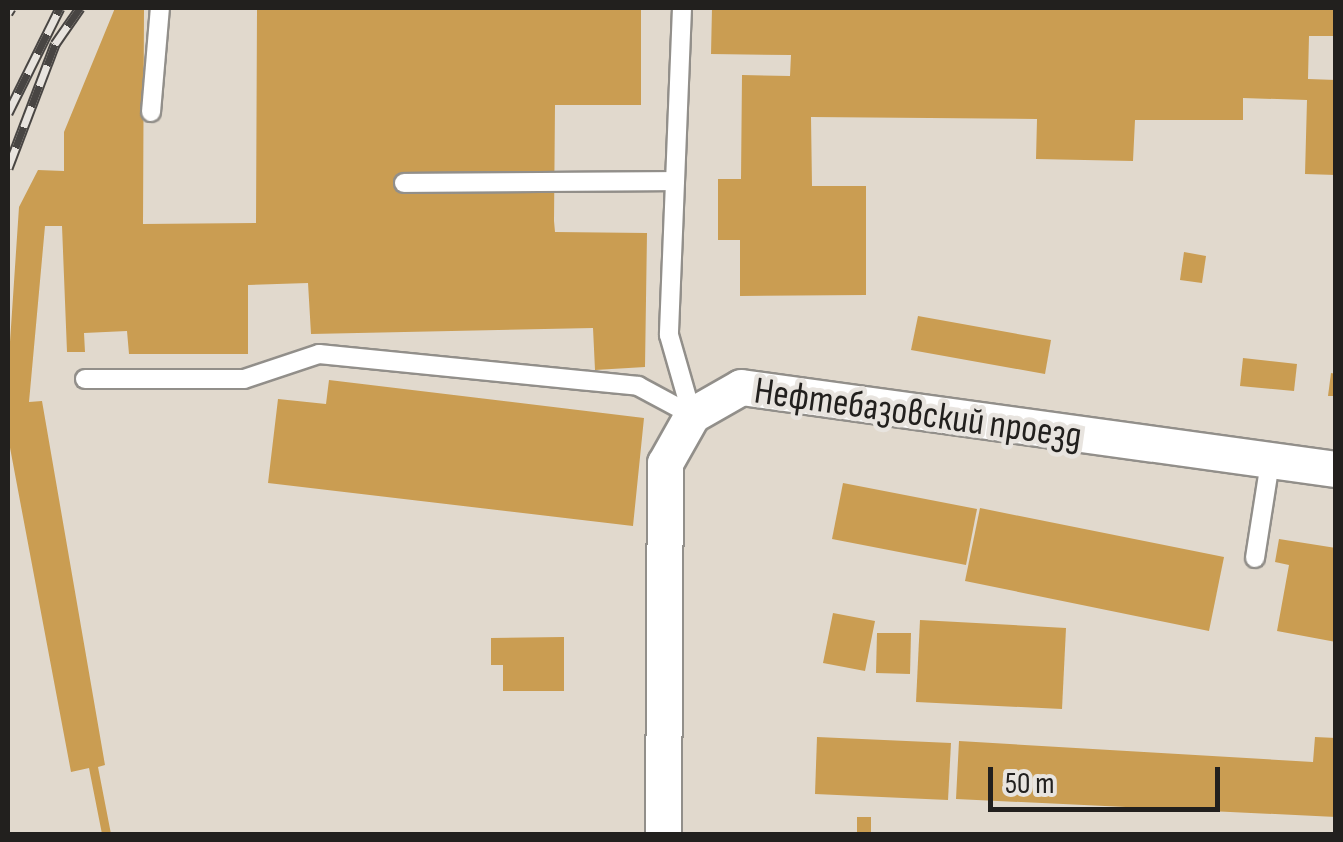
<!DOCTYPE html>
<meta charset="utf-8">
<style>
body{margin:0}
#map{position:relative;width:1343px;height:842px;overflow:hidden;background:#e8e4df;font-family:"Sofia Sans Condensed",sans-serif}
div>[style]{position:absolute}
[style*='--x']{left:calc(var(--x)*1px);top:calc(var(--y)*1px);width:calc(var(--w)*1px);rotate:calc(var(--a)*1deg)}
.built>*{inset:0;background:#e1d9cd}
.building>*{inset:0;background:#ca9d52}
.roads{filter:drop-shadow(2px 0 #928f8a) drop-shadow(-2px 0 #928f8a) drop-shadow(0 2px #928f8a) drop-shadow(0 -2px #928f8a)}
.lane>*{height:18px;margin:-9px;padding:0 9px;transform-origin:9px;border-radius:9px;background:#fff}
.street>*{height:35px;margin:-17.5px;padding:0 17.5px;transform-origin:17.5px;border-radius:17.5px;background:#fff}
.rail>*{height:11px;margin-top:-5.5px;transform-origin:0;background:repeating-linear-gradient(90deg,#e8e4df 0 22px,#484543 0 44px);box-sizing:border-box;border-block:2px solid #484543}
span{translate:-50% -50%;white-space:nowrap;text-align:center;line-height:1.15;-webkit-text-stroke:9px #e8e4df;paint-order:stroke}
.street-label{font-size:38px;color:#22201e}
.frame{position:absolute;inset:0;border:10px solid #22201e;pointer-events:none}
.scale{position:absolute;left:988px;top:767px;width:232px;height:45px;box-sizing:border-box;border:5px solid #22201e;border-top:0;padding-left:12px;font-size:30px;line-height:35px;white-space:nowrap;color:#22201e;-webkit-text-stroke:8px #e8e4df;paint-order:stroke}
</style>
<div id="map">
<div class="built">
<div style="clip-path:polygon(8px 8px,1335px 8px,1335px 834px,8px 834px)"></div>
</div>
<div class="building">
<div style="clip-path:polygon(115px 8px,144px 8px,143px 224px,256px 223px,257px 8px,641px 8px,641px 105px,555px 105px,554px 221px,555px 232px,647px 233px,645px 367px,595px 370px,593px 328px,311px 334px,308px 283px,248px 285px,248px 354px,129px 354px,127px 331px,84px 333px,85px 352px,67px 352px,62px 226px,45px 226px,29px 402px,42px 401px,105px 765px,98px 767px,111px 834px,102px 834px,89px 768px,71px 772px,8px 437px,8px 372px,19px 207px,38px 170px,64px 171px,64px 132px)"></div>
<div style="clip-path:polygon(712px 8px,1336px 8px,1336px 36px,1309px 36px,1308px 79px,1336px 80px,1336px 175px,1305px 174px,1307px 100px,1243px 98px,1243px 120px,1135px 120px,1133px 161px,1036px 159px,1037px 119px,811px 117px,812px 186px,866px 186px,866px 295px,740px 296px,740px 240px,718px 240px,718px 179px,741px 179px,742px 75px,790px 76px,791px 55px,711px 54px)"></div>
<div style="clip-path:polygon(1184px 252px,1206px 256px,1202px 283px,1180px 280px)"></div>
<div style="clip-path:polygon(918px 316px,1051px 340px,1045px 374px,911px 350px)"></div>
<div style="clip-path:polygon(1243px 358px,1297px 364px,1294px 391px,1240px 386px)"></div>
<div style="clip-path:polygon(1331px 373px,1336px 374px,1336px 396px,1328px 396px)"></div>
<div style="clip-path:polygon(329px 380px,644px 418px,633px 526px,268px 483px,278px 399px,326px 404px)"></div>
<div style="clip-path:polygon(843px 483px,977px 509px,966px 565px,832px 539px)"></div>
<div style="clip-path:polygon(980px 508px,1224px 557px,1209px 631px,965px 581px)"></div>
<div style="clip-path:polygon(1279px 539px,1336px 548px,1336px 642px,1277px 631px,1289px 565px,1275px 562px)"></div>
<div style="clip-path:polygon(833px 613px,875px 621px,865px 671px,823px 663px)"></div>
<div style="clip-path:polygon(920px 620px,1066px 628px,1062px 709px,916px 702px)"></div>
<div style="clip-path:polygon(877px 633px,911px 633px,910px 674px,876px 673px)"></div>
<div style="clip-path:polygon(564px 637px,564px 691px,503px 691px,503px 665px,491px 665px,491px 638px)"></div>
<div style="clip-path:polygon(817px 737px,951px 743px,948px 800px,815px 794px)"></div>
<div style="clip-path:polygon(1315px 737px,1336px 738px,1336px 817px,956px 799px,959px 741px,1313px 762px)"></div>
<div style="clip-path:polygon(857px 817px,871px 817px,871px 834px,857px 834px)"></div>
</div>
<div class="roads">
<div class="lane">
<div style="--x:682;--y:8;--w:327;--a:92.3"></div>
<div style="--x:669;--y:335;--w:83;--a:74"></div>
<div style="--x:151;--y:112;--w:104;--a:-85.1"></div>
<div style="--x:404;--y:183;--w:271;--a:-0.4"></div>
<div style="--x:85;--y:379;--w:159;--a:0"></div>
<div style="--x:244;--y:379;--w:79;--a:-18.4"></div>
<div style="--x:319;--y:354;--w:321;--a:5.7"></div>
<div style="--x:638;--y:386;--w:61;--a:28.2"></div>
<div style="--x:1255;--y:558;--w:97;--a:-81.1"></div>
</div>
<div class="street">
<div style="--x:663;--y:834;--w:371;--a:-89.7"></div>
<div style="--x:665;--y:463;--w:55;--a:-60.6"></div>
<div style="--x:692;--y:415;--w:56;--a:-29.7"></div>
<div style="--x:741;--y:387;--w:601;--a:7.85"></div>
</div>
</div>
<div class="rail">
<div style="--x:8;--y:13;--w:6;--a:-59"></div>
<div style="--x:8;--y:113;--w:117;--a:-63.7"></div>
<div style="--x:8;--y:168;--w:133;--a:-69.2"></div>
<div style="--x:55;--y:44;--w:44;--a:-55.2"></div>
</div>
<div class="street-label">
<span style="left:918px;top:414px;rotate:8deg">Нефтебазовский проезд</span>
</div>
<div class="frame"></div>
<div class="scale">50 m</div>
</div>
